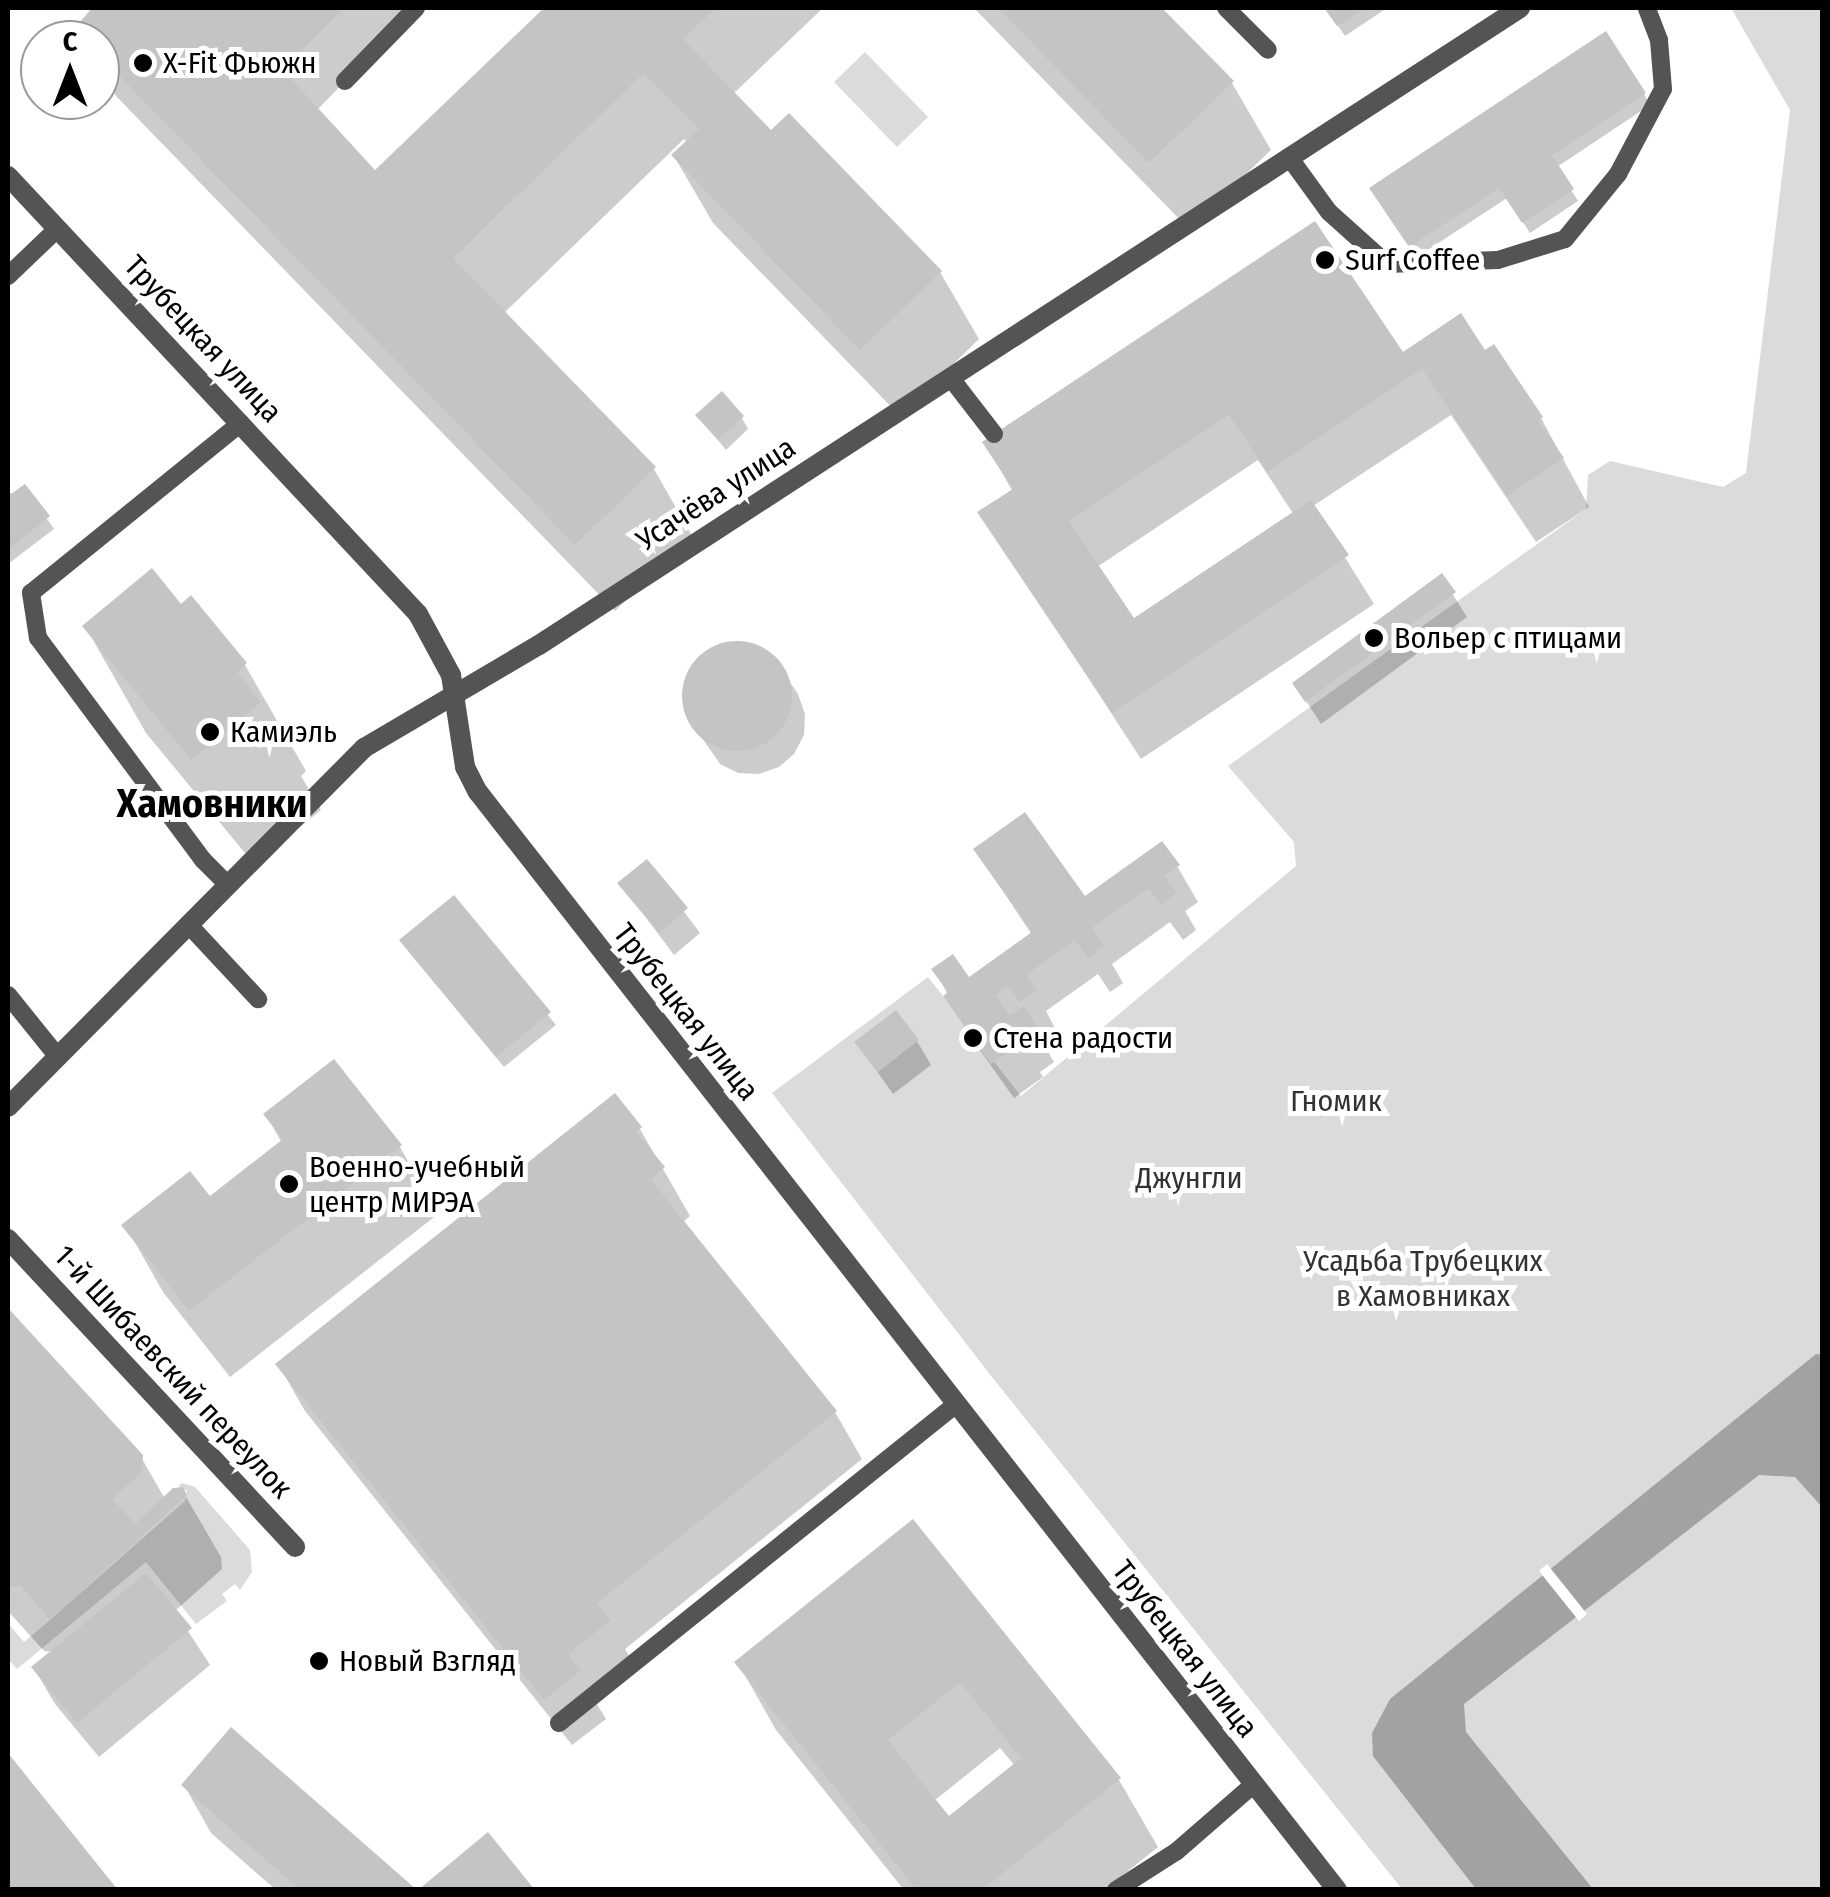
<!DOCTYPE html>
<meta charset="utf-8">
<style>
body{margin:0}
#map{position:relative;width:1830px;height:1897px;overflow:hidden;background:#fff;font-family:"Fira Sans Condensed",sans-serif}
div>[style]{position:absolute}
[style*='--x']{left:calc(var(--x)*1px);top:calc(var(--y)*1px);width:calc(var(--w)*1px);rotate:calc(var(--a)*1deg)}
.green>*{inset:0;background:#dbdbdb}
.water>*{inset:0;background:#a2a2a2}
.pier>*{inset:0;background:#fff}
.shadow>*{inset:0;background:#0003}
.building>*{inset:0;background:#c4c4c4}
.round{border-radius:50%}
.service>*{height:18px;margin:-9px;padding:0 9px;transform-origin:9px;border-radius:9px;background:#545454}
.minor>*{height:20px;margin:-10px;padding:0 10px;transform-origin:10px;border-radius:10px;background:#545454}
.tertiary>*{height:20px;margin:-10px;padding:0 10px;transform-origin:10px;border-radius:10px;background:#545454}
.dots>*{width:28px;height:28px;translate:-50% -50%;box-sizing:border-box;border:5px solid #fff;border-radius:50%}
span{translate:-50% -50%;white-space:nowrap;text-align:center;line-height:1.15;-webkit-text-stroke:10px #fff;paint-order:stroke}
.poi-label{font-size:30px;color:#000}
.left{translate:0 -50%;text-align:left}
.street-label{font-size:30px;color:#000}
.park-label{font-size:30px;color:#323232}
.district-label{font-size:40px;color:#000;font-weight:700}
.frame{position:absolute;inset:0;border:10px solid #000;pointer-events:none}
.north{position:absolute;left:20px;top:20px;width:100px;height:100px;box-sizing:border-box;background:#fff;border:2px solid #999;border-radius:50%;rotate:0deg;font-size:28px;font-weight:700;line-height:40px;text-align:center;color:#000}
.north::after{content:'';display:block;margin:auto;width:35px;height:45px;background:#000;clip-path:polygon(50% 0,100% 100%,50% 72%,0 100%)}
</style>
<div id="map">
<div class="green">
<div style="clip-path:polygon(1731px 8px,1822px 8px,1822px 1889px,1402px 1889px,992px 1377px,772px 1093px,928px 977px,1021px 1096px,1296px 866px,1294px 842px,1228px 766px,1586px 509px,1588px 475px,1610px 461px,1723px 487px,1746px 473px,1790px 110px)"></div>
<div style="clip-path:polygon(865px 52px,928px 117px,897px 147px,834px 82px)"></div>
<div style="clip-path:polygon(182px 1483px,195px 1487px,250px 1550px,252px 1572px,240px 1590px,235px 1584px,222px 1594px,227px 1601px,196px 1624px,146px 1562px,17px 1669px,8px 1659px,8px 1623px,24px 1642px,50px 1620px,185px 1501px,187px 1491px,178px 1486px)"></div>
</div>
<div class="water">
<div style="clip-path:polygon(1816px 1354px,1822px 1355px,1822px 1507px,1795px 1477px,1759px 1475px,1464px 1704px,1466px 1732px,1593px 1889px,1476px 1889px,1373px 1756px,1372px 1733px,1390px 1699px)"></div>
</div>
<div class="pier">
<div style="clip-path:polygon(1547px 1564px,1587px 1614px,1579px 1621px,1539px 1571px)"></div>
</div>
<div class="shadow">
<div style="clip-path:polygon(95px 8px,401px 8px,407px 18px,318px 109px,375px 174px,547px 8px,823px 8px,733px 94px,771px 133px,940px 272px,979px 339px,900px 416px,713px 223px,674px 156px,688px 143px,684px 139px,503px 314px,654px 469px,692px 536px,615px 611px,116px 96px,100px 69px,100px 40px,83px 40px,77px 29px)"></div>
<div style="clip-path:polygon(974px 8px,1159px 8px,1232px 83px,1271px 150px,1189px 229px)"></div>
<div style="clip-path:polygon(1326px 8px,1387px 8px,1345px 36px)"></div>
<div style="clip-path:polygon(1644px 94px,1650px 105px,1557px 167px,1578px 201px,1530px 233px,1507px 198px,1417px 257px,1378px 199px)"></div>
<div style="clip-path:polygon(evenodd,1484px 353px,1541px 418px,1589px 507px,1536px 542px,1451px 415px,1313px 506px,1374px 604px,1141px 759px,981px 513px,1013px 492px,985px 443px,1402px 355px,1484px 353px,1258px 460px,1294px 515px,1133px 621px,1097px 567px,1258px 460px)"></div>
<div style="clip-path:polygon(698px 416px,742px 418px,748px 429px,726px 450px)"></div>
<div style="clip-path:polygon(25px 487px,54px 529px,8px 564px,8px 493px,11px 498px)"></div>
<div style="clip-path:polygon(1442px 577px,1467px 617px,1321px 724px,1295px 684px)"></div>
<div style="clip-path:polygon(85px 626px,245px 665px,306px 771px,301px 776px,321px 810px,254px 864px,146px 733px)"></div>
<div style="clip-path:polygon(730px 643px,751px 644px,770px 653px,798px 694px,805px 714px,804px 735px,794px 754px,779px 767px,759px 774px,738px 773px,720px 764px,691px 722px,684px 702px,686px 682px,695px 663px,710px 650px)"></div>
<div style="clip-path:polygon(976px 850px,1084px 899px,1177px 866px,1198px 902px,1185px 911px,1196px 930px,1183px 940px,1170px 922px,1112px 964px,1123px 983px,1110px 992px,1098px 974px,1046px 1011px,1055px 1028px,1040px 1038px,1054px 1062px,1040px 1072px,1043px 1077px,1014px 1098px,967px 1032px,935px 970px,969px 981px,1032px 935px)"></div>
<div style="clip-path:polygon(647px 862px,700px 933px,674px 955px,621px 884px)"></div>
<div style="clip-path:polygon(454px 899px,556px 1025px,504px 1067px,409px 952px)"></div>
<div style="clip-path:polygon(917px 1041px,931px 1065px,893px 1094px,857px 1043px)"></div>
<div style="clip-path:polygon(615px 1096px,640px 1129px,690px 1216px,682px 1223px,835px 1412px,862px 1459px,625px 1649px,636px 1668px,595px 1701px,606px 1719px,572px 1745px,305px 1411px,278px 1364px)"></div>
<div style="clip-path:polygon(266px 1115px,400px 1147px,438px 1214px,230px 1377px,163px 1292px,125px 1225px,210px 1200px,282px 1143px)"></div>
<div style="clip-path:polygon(8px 1313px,141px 1457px,165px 1499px,182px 1490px,221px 1557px,222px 1569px,175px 1611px,210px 1665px,99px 1757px,55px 1704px,34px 1668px,54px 1652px,44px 1651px,8px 1611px)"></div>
<div style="clip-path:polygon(evenodd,913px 1522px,1119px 1780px,1158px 1847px,1104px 1890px,904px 1890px,776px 1730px,738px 1663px,913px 1522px,1000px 1748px,1015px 1766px,949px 1820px,934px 1801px,1000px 1748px)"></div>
<div style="clip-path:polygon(8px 1757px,115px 1890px,8px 1890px)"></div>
<div style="clip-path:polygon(184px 1785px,413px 1890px,276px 1890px,211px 1833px)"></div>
</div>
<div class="building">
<div style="clip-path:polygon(92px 8px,344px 8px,283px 70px,375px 170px,544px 8px,716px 8px,683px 39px,771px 130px,789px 113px,942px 271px,860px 350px,671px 155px,699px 129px,644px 73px,453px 258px,656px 467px,575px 545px,100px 56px,100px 40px,85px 40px,74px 29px)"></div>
<div style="clip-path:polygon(998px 8px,1162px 8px,1234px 81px,1149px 163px)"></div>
<div style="clip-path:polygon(1324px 8px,1365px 8px,1337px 26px)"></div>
<div style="clip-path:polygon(1606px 31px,1646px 93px,1552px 155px,1574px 189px,1522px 223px,1499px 188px,1409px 247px,1369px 188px)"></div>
<div style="clip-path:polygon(1315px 221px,1403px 352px,1461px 313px,1485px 350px,1494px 344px,1543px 417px,1538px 420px,1564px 458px,1507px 496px,1422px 369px,1267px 472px,1229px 415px,1069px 521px,1134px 618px,1311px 500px,1349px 555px,1112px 713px,977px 512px,1013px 489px,982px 442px)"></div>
<div style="clip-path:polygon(722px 391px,744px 416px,718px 440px,695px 415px)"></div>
<div style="clip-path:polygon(25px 484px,50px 516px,8px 549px,8px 489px,11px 494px)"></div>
<div style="clip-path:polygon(152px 568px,181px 604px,191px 595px,247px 663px,237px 672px,261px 702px,191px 760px,82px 626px)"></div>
<div style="clip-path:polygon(1442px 573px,1456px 592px,1305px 702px,1292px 683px)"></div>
<div class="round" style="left:682px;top:641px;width:110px;height:110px"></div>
<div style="clip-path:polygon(1025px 812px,1085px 896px,1162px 841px,1180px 865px,1164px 876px,1177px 893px,1161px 905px,1148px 888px,1092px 928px,1104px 946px,1088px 958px,1075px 940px,1026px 975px,1037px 991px,1020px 1002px,1008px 986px,996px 995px,1010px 1016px,1023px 1006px,1036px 1025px,1021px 1035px,1025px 1040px,991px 1064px,943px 996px,948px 992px,931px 969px,953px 954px,969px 977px,1032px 932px,973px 849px)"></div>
<div style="clip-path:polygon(647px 859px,688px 908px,659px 933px,617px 883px)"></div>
<div style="clip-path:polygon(454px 895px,551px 1012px,496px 1057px,399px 940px)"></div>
<div style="clip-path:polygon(896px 1010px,919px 1040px,878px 1072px,854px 1042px)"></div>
<div style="clip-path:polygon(334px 1059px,402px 1145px,189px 1311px,121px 1225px,190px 1171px,210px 1196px,283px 1139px,263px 1114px)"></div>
<div style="clip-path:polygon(615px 1093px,642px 1127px,636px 1132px,665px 1167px,651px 1180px,837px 1411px,597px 1603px,611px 1620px,568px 1654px,581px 1670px,544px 1700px,275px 1364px)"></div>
<div style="clip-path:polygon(8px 1308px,143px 1455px,142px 1472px,112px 1499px,135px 1524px,173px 1488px,183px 1487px,187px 1495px,50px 1620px,20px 1585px,8px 1588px)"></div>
<div style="clip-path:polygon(evenodd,913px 1519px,1121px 1778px,982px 1890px,917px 1890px,734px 1662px,913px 1519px,960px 1682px,1021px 1758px,949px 1816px,888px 1740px,960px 1682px)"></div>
<div style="clip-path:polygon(146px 1573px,192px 1628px,77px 1723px,31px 1667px)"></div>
<div style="clip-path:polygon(231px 1727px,417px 1890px,300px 1890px,181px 1785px)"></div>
<div style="clip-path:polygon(8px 1753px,118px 1890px,8px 1890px)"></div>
<div style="clip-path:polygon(488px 1832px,535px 1890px,418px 1890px)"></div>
</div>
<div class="service">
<div style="--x:1226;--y:8;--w:59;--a:45"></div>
<div style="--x:345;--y:81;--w:102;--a:-45.8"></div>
<div style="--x:1289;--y:157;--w:68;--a:54"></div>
<div style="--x:1329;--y:212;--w:78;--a:41.9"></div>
<div style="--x:1387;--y:264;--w:111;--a:-2.1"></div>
<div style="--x:1498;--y:260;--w:70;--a:-17.4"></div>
<div style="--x:1565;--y:239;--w:84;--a:-50.8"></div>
<div style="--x:1618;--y:174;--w:96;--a:-62.1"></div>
<div style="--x:1663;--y:89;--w:49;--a:-94.7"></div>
<div style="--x:1659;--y:40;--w:34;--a:-111"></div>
<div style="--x:8;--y:276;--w:68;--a:-43.8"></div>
<div style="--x:950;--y:377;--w:72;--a:52.3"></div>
<div style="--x:226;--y:883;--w:33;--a:-135"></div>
<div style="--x:203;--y:860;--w:277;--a:-126.6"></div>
<div style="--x:38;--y:638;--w:46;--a:-98.8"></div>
<div style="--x:31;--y:593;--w:270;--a:-39"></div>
<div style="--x:188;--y:924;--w:103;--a:47"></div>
<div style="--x:8;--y:995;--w:80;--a:51.1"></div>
<div style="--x:559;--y:1723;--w:508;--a:-38.77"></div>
<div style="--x:1116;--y:1890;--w:72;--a:-32.6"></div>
<div style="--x:1177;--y:1851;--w:102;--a:-41"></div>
</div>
<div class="minor">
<div style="--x:8;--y:1239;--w:421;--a:47"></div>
</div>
<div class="tertiary">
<div style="--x:8;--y:176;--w:600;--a:46.89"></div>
<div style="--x:418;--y:614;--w:69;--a:61.6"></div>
<div style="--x:451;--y:675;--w:93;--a:81.3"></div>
<div style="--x:465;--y:767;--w:28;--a:63"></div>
<div style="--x:478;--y:792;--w:1394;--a:51.96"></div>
<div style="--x:8;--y:1107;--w:506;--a:-45.24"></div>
<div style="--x:364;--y:748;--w:203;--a:-30.5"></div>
<div style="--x:539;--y:645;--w:1170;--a:-33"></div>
</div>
<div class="dots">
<div style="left:143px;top:63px;background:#000"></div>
<div style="left:1325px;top:260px;background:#000"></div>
<div style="left:1374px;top:638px;background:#000"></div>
<div style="left:210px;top:732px;background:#000"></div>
<div style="left:973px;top:1038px;background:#000"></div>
<div style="left:289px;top:1184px;background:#000"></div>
<div style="left:319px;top:1661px;background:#000"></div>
</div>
<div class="poi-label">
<span class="left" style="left:163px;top:63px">X-Fit Фьюжн</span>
<span class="left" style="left:1345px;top:260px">Surf Coffee</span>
<span class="left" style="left:1394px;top:638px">Вольер с птицами</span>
<span class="left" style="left:230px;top:732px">Камиэль</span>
<span class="left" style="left:993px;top:1038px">Стена радости</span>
<span class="left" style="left:309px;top:1184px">Военно-учебный<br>центр МИРЭА</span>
<span class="left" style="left:339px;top:1661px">Новый Взгляд</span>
</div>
<div class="street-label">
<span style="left:203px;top:339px;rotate:47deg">Трубецкая улица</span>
<span style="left:716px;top:494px;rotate:-33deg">Усачёва улица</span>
<span style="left:686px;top:1012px;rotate:52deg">Трубецкая улица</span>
<span style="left:173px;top:1372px;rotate:47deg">1-й Шибаевский переулок</span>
<span style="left:1185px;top:1649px;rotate:52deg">Трубецкая улица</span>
</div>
<div class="park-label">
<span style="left:1336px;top:1101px">Гномик</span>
<span style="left:1189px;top:1178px">Джунгли</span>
<span style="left:1423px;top:1278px">Усадьба Трубецких<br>в Хамовниках</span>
</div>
<div class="district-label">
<span style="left:212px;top:804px">Хамовники</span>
</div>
<div class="frame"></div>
<div class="north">С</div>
</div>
